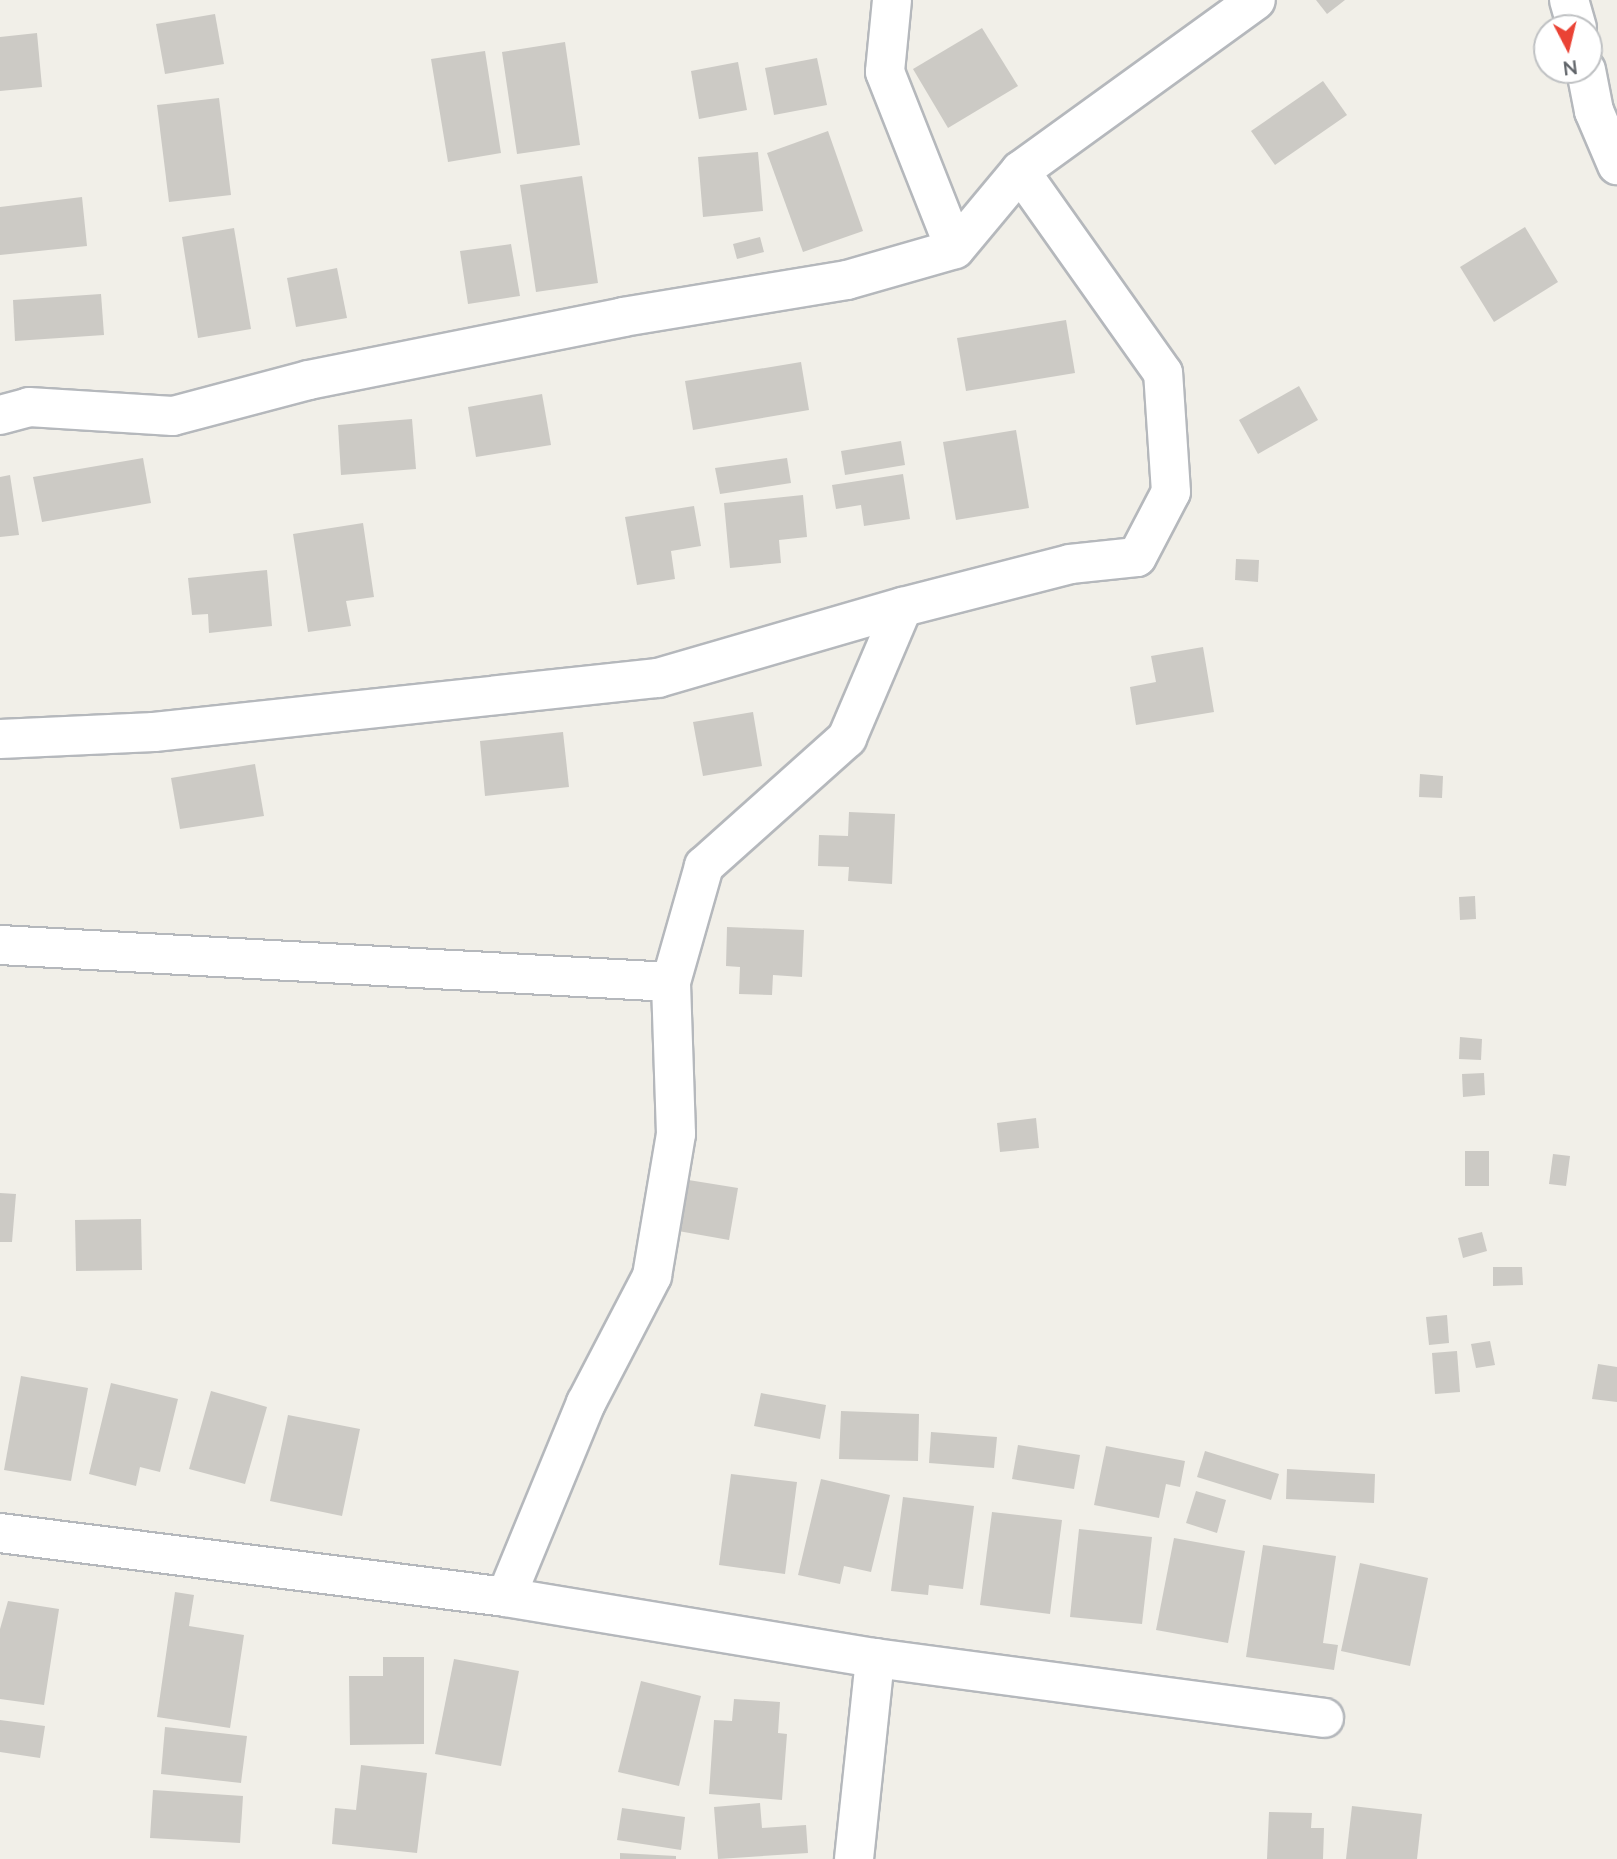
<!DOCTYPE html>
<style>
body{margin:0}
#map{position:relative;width:1617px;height:1859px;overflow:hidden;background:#f1efe8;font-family:Lato,sans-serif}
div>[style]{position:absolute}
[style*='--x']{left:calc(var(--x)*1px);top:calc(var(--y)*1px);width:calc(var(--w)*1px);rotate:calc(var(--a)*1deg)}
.building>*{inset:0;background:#cccac5}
.roads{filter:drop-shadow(2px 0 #b5b8bc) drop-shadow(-2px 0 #b5b8bc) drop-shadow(0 2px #b5b8bc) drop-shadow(0 -2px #b5b8bc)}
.street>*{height:38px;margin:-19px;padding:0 19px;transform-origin:19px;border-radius:19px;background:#fff}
span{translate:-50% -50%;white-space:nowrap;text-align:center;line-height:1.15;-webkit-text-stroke:7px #fff;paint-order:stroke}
.north{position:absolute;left:1533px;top:14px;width:70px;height:70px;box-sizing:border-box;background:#fff;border:2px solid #bfc1c3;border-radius:50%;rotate:173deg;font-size:19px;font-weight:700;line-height:28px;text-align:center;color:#5f6368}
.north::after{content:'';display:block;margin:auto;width:24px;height:32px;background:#ea4335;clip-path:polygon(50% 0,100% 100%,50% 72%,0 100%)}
</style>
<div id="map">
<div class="building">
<div style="clip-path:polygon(1316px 0,1345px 0,1327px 14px)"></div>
<div style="clip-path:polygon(215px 14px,224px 64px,165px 74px,156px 24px)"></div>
<div style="clip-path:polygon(982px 28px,1018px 86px,948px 128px,913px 69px)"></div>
<div style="clip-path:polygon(37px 33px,42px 87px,0 91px,0 37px)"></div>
<div style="clip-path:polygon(565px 42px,580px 145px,517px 154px,502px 52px)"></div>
<div style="clip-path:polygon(485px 51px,501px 153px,448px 162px,431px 59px)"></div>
<div style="clip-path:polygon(817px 58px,827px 105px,774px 115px,765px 68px)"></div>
<div style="clip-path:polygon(738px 62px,747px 110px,699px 119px,691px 71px)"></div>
<div style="clip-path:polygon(1323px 81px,1347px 115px,1275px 165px,1251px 131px)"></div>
<div style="clip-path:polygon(219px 98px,231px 195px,169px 202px,157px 105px)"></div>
<div style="clip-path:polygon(828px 131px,863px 231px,803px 252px,767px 153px)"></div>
<div style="clip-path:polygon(758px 152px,763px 211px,703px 217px,698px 157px)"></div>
<div style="clip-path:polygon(582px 176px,598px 283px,536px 292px,520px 185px)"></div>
<div style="clip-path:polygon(82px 197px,87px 246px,0 255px,0 207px)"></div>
<div style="clip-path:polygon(1525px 227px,1558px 282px,1494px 322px,1460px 267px)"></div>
<div style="clip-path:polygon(234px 228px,251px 329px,198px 338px,182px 237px)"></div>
<div style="clip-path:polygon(760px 237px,764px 252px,737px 259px,733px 244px)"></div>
<div style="clip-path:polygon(511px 244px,520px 296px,468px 304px,460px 251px)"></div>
<div style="clip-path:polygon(337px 268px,347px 318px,296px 327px,287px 278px)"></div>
<div style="clip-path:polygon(101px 294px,104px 335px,15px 341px,13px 300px)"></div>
<div style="clip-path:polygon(1066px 320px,1075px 373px,966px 391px,957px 338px)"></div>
<div style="clip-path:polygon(801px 362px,809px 410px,693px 430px,685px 381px)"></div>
<div style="clip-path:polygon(1299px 386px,1318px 420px,1258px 454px,1239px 420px)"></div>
<div style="clip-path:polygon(542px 394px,551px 445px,476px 457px,468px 407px)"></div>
<div style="clip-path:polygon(412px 419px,416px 469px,341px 475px,338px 425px)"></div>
<div style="clip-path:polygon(1016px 430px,1029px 508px,956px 520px,943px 442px)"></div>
<div style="clip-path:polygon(901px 441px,905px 465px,845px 475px,841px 451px)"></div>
<div style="clip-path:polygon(143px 458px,151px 503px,42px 522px,33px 477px)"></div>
<div style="clip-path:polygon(787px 458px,791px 483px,720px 494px,715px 468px)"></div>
<div style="clip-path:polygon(903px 474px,910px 519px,864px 526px,861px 505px,836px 509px,832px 485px)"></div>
<div style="clip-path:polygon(10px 475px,19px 535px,0 537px,0 477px)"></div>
<div style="clip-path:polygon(803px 495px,807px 537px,779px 540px,781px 563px,730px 568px,724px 503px)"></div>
<div style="clip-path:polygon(694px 506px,701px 546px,671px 551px,675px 579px,637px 585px,625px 517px)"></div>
<div style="clip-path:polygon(363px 523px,374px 597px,346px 601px,351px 626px,308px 632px,293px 534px)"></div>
<div style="clip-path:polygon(1236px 559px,1259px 560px,1258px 582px,1235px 580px)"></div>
<div style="clip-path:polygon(267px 570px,272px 626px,209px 633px,208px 614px,192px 615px,188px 578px)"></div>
<div style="clip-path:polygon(1203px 647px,1214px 712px,1136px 725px,1130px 687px,1156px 682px,1151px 656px)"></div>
<div style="clip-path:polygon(753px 712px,762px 766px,703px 776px,693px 722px)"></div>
<div style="clip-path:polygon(563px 732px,569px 787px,485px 796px,480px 741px)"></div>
<div style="clip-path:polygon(255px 764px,264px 816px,180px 829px,171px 778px)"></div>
<div style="clip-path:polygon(1420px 774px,1443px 776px,1442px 798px,1419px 797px)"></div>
<div style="clip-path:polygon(849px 812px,895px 814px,892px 884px,848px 881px,849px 867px,818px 866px,819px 835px,848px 836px)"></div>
<div style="clip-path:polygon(1475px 896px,1476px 919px,1460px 920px,1459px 897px)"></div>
<div style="clip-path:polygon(727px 927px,804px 930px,802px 977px,773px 975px,772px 995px,739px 994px,740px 967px,726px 966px)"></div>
<div style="clip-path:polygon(1460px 1037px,1482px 1039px,1481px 1060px,1459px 1059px)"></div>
<div style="clip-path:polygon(1484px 1073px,1485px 1095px,1463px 1097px,1462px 1074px)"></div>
<div style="clip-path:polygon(1036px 1118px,1039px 1148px,1000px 1152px,997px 1123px)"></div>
<div style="clip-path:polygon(1465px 1151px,1489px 1151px,1489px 1186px,1465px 1186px)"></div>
<div style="clip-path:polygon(1553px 1154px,1570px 1156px,1566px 1186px,1549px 1184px)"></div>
<div style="clip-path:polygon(676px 1178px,738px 1188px,729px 1240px,667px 1229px)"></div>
<div style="clip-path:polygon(0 1193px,16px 1194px,12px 1242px,0 1242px)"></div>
<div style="clip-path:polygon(141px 1219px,142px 1270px,76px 1271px,75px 1220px)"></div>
<div style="clip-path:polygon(1482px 1232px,1487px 1251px,1463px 1258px,1458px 1238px)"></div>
<div style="clip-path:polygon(1493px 1267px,1522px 1267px,1523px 1285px,1493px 1286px)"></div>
<div style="clip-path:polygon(1447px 1315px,1449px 1343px,1429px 1345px,1426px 1317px)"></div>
<div style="clip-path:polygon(1490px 1341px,1495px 1365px,1476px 1368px,1471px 1344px)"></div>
<div style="clip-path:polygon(1457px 1351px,1460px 1392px,1435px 1394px,1432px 1353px)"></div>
<div style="clip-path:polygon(1598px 1364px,1617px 1367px,1617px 1402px,1592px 1399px)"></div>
<div style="clip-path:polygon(21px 1376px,88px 1388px,71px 1481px,4px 1470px)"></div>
<div style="clip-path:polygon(111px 1383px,178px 1399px,160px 1472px,140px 1467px,136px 1486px,89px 1474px)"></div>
<div style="clip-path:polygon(211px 1391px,267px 1407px,245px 1484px,189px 1469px)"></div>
<div style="clip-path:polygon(761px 1393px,826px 1405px,820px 1439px,754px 1426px)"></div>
<div style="clip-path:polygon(841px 1411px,919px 1414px,918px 1461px,839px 1459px)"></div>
<div style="clip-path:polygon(288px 1415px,360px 1429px,342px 1516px,270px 1501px)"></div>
<div style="clip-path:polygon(931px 1432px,997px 1437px,994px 1468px,929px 1463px)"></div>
<div style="clip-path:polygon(1018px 1445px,1080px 1455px,1074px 1489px,1012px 1479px)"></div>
<div style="clip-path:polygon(1106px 1446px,1185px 1461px,1180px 1487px,1166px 1484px,1159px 1518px,1094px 1505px)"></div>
<div style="clip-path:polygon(1205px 1451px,1279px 1474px,1271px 1500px,1197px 1477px)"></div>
<div style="clip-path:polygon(1287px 1469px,1375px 1474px,1374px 1503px,1286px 1499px)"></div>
<div style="clip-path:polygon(731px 1474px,797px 1482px,785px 1574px,719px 1565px)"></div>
<div style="clip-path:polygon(821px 1479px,890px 1495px,871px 1572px,844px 1566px,840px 1584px,798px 1575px)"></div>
<div style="clip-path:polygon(1196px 1491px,1226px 1500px,1217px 1533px,1186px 1523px)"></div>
<div style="clip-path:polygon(903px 1497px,974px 1506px,963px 1589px,929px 1585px,928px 1595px,891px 1591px)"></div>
<div style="clip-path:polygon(992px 1512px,1062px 1520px,1050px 1614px,980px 1605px)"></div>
<div style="clip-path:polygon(1079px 1529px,1152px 1537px,1142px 1624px,1070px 1617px)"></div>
<div style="clip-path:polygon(1174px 1538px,1245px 1551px,1228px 1643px,1156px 1630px)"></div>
<div style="clip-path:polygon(1263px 1545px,1336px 1556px,1323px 1643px,1338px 1645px,1334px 1670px,1246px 1657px)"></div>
<div style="clip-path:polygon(1360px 1563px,1428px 1578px,1410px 1666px,1341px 1651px)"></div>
<div style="clip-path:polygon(175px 1592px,194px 1595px,189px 1626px,244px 1635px,230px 1728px,157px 1717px)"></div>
<div style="clip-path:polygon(8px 1601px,59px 1609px,44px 1705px,0 1699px,0 1629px)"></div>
<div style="clip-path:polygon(383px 1657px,424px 1657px,424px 1744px,350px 1745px,349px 1676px,383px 1676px)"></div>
<div style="clip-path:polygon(454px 1659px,519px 1671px,501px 1766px,435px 1754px)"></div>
<div style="clip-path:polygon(641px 1681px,701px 1696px,679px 1786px,618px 1772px)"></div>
<div style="clip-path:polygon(734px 1699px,780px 1702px,778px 1733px,787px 1734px,782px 1800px,709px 1794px,714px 1720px,732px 1721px)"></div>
<div style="clip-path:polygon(0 1720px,45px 1726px,40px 1758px,0 1752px)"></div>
<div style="clip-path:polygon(165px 1727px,247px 1736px,241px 1783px,161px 1774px)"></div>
<div style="clip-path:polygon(361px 1765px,427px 1773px,417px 1853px,332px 1844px,335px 1808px,356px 1810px)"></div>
<div style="clip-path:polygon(153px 1790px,243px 1796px,240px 1843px,150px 1838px)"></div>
<div style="clip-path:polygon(760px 1803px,762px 1828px,806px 1825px,808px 1853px,718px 1859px,714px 1807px)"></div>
<div style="clip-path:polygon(1352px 1806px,1422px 1814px,1417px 1859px,1346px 1859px)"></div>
<div style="clip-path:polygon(622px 1808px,685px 1817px,681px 1850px,617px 1840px)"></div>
<div style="clip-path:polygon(1269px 1812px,1312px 1813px,1311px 1828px,1324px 1828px,1323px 1859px,1267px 1859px)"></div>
<div style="clip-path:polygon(620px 1853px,676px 1856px,676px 1859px,620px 1859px)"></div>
</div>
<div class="roads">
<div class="street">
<div style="--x:892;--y:0;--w:72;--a:95.6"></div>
<div style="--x:885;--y:72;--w:190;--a:68.4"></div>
<div style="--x:1569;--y:0;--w:29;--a:74"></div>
<div style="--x:1586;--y:70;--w:42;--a:79"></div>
<div style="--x:1594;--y:111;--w:59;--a:66.9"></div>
<div style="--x:0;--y:415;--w:30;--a:-15"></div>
<div style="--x:29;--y:407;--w:144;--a:3.6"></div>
<div style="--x:173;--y:416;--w:141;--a:-14.8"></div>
<div style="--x:309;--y:380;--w:320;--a:-11.3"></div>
<div style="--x:623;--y:317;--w:227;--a:-9.4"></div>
<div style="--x:847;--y:280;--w:112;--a:-16"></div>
<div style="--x:955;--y:249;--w:102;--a:-50.2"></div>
<div style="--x:0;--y:739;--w:154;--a:-2.6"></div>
<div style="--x:154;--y:732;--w:507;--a:-6.12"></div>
<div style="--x:658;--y:678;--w:255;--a:-16.2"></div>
<div style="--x:0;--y:945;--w:672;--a:3.16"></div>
<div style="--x:0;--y:1533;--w:510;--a:7.21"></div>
<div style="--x:506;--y:1597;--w:374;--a:9.4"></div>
<div style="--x:875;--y:1658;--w:453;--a:7.6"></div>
<div style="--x:506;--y:1597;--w:210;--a:-67.6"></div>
<div style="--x:586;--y:1403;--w:143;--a:-62.5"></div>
<div style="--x:652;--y:1276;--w:144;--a:-80.4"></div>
<div style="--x:676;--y:1134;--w:152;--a:-91.9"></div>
<div style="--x:671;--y:982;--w:121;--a:-74.1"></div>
<div style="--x:704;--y:866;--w:192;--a:-41.8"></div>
<div style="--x:847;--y:738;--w:142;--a:-66.9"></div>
<div style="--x:903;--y:607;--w:172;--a:-14.4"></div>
<div style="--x:1070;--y:564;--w:67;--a:-6"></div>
<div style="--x:1137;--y:557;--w:73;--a:-62.4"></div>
<div style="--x:1171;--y:492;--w:119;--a:-93.8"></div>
<div style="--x:1163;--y:373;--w:247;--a:-125.3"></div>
<div style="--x:1020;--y:171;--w:291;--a:-35.9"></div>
<div style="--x:854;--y:1859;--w:202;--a:-84"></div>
</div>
</div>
<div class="north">N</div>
</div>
